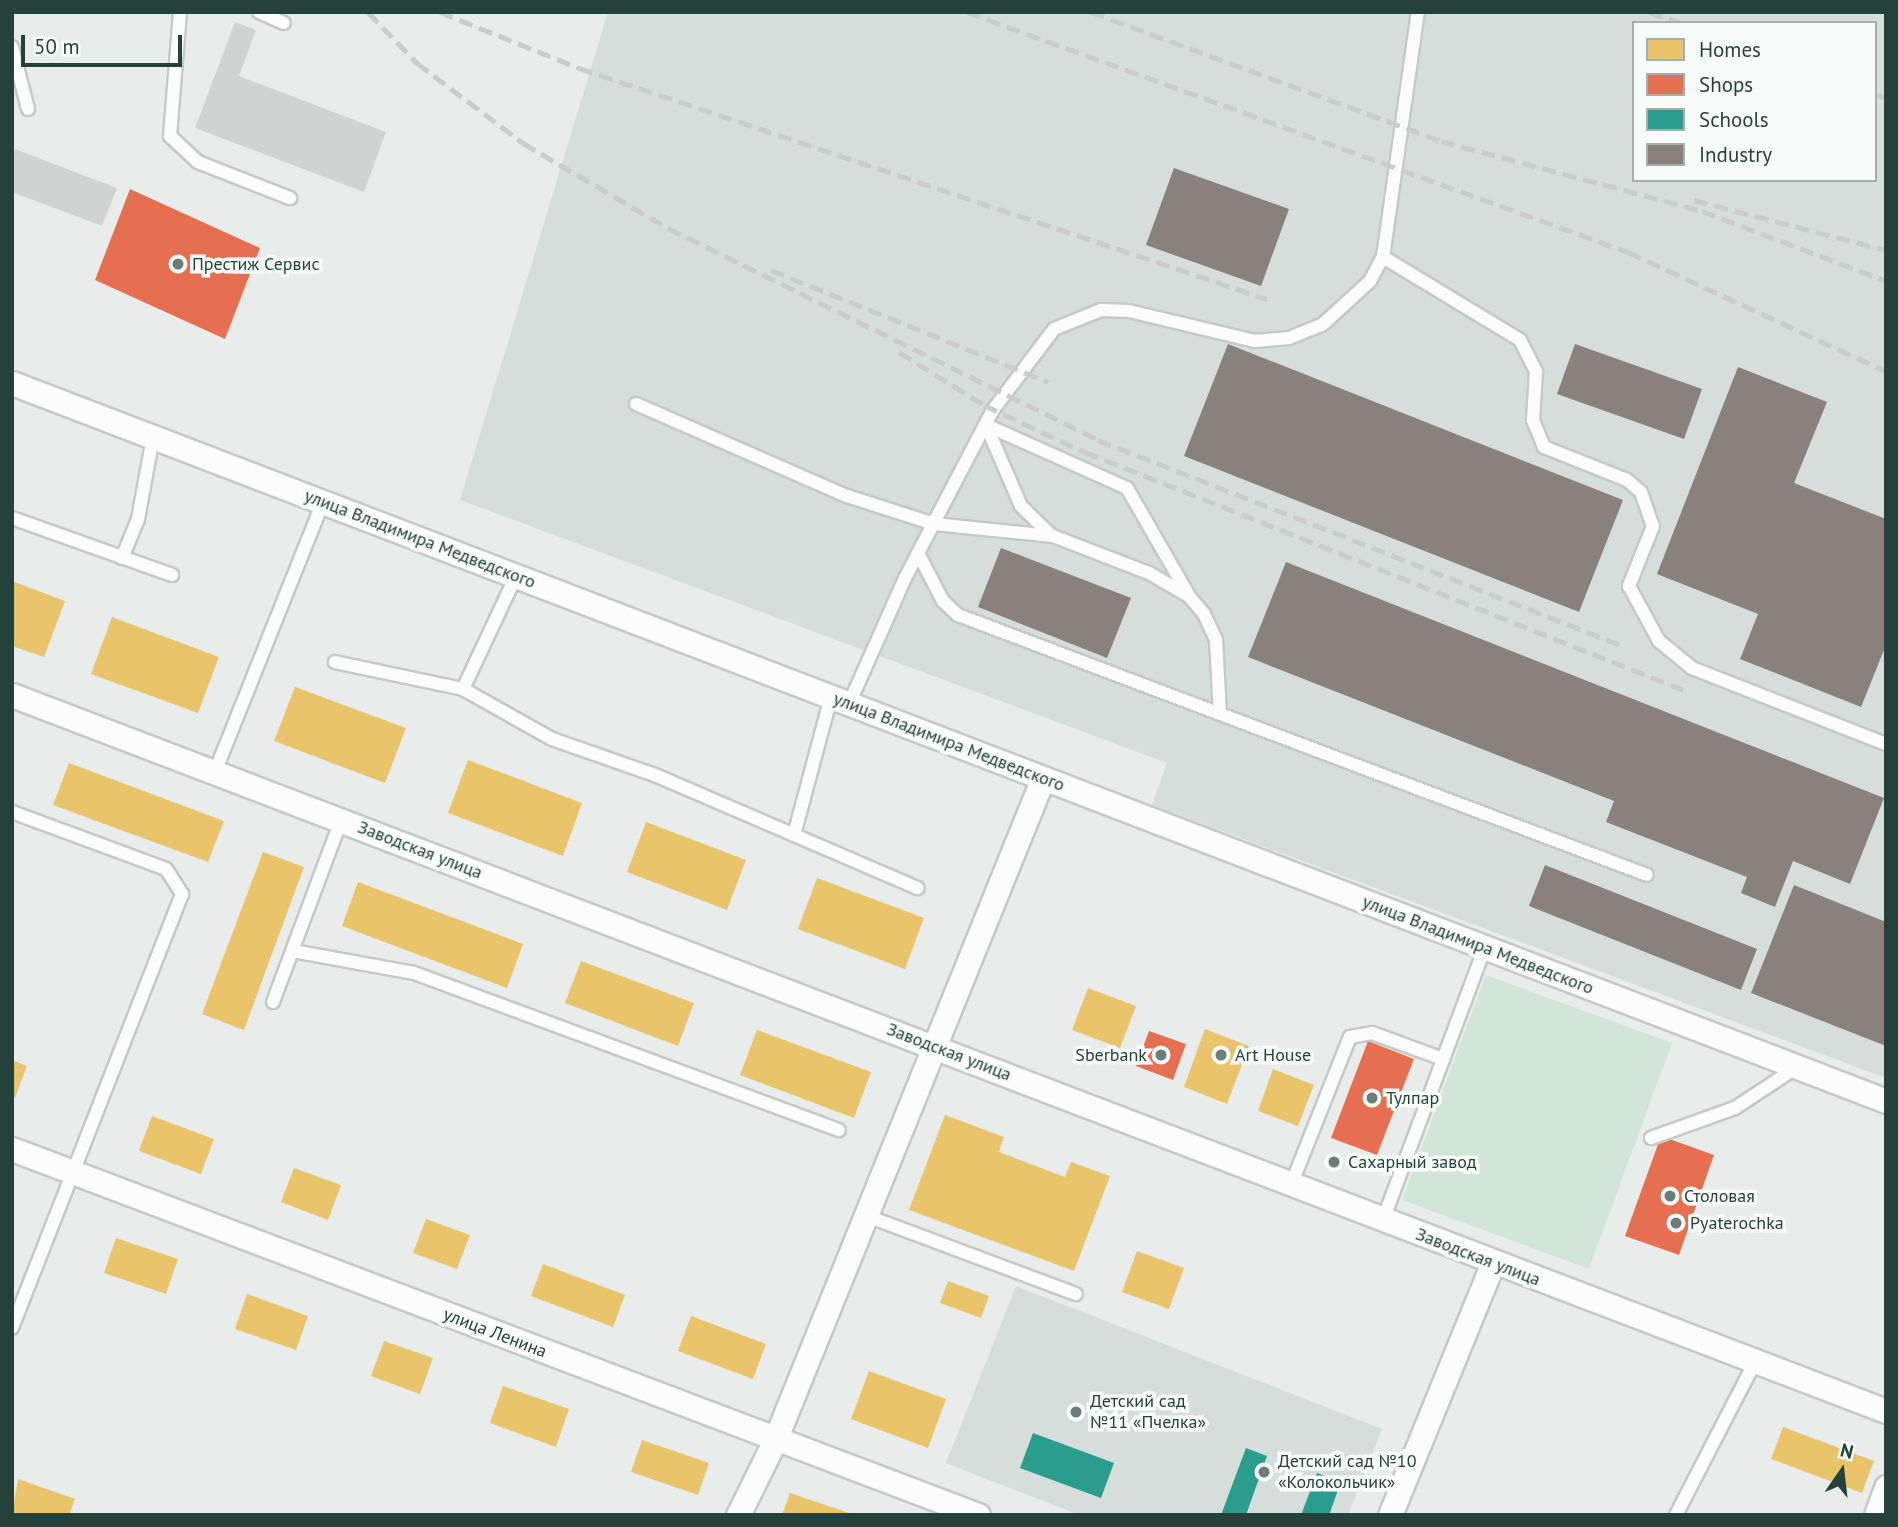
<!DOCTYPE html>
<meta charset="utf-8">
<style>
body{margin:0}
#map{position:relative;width:1898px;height:1527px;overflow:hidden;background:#e8edeb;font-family:"PT Sans",sans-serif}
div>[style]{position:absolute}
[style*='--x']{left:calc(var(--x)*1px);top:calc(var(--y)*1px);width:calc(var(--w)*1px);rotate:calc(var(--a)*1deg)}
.built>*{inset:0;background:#d6dedb}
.green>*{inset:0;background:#d1e6d8}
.homes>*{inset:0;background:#e9c46a}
.shops>*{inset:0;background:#e76f51}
.schools>*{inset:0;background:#2a9d8f}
.industry>*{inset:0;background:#8a817c}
.building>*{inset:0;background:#cfd4d2}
.roads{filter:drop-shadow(2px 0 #c5cac8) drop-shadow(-2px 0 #c5cac8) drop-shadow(0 2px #c5cac8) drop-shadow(0 -2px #c5cac8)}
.service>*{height:12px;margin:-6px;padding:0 6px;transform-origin:6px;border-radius:6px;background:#fcfcfc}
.minor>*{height:23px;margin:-11.5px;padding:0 11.5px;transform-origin:11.5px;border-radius:11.5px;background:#fcfcfc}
.rail>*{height:5px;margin-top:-2.5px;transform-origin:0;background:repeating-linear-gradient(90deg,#c9cdcc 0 14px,transparent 0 21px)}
.dots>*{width:19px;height:19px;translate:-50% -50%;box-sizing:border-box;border:4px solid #f7fbf9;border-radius:50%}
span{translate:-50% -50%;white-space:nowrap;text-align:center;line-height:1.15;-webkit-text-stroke:7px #f7fbf9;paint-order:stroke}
.poi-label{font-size:18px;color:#24423a}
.left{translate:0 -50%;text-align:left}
.right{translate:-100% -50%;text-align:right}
.street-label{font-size:18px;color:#24423a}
.frame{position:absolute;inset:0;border:14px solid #24423a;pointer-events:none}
.legend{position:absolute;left:1632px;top:21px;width:245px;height:161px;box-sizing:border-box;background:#f7fbf9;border:2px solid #a3b1ad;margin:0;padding:9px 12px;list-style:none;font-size:21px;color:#24423a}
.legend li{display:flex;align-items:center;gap:14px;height:35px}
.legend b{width:35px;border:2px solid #a3b1ad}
.north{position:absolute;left:1807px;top:1436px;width:70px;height:70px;-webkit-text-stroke:5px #f7fbf9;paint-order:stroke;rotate:14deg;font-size:19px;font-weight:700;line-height:28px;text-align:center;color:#24423a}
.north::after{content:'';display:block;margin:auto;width:24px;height:32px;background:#24423a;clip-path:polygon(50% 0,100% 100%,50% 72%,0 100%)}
.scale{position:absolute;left:21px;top:35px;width:161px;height:32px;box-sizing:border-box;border:4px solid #24423a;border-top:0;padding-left:9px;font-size:21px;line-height:24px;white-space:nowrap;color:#24423a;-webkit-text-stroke:5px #f7fbf9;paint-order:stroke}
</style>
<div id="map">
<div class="built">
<div style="clip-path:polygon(evenodd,608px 12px,1886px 12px,1886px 1078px,1152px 805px,1167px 763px,460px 500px,608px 12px,1634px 23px,1875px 23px,1875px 180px,1634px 180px,1634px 23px)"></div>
<div style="clip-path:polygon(1016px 1286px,1382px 1429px,1348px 1515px,1079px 1515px,946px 1463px)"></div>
</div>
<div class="green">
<div style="clip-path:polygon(1486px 975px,1672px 1043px,1589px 1269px,1402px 1200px)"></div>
</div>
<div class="homes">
<div style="clip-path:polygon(12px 581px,65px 601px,44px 657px,12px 646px)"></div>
<div style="clip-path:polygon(112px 617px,219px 657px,198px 713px,91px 674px)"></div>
<div style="clip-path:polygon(295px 687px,406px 728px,385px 783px,274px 741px)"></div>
<div style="clip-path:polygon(468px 760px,582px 803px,563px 856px,448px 813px)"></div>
<div style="clip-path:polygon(69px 763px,224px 821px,208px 862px,53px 805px)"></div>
<div style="clip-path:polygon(646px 822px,746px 860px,727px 910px,627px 872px)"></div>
<div style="clip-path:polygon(263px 852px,304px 867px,244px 1030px,202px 1014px)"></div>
<div style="clip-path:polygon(817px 878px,924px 918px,905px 969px,798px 929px)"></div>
<div style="clip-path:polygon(358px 882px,523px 944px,507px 988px,342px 926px)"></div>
<div style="clip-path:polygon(581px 961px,694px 1003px,678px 1046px,565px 1003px)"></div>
<div style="clip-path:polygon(1088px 988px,1136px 1006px,1120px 1048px,1072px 1030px)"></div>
<div style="clip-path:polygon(1205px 1029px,1249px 1046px,1227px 1104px,1184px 1087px)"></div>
<div style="clip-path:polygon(757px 1030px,871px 1072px,854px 1118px,740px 1075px)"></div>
<div style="clip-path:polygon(12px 1060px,27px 1066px,15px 1098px,12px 1097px)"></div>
<div style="clip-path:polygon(1273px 1069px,1314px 1085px,1298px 1126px,1258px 1111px)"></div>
<div style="clip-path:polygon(945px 1115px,1004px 1137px,999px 1152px,1065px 1177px,1071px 1162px,1110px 1176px,1074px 1271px,909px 1210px)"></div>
<div style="clip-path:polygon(152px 1116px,214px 1139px,201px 1174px,139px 1151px)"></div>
<div style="clip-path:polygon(294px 1168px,341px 1185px,328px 1220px,281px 1202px)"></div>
<div style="clip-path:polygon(426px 1219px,470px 1235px,457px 1269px,413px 1253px)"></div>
<div style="clip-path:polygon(116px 1238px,178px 1259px,166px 1294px,104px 1273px)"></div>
<div style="clip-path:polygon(1137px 1251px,1184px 1268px,1169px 1309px,1122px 1292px)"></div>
<div style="clip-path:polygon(543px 1264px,625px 1295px,613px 1327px,531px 1296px)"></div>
<div style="clip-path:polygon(948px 1281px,989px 1296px,981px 1318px,940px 1303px)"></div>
<div style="clip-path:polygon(247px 1294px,308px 1316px,296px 1350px,235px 1329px)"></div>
<div style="clip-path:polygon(691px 1316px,766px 1344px,753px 1379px,678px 1351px)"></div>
<div style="clip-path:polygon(384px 1341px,433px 1358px,420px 1394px,371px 1376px)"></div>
<div style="clip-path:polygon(869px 1371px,946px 1399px,928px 1448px,851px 1419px)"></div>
<div style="clip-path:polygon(503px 1386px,569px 1409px,556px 1447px,490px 1423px)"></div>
<div style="clip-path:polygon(1783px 1427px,1874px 1461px,1862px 1493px,1771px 1459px)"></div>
<div style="clip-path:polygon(642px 1440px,709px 1463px,698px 1495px,631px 1472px)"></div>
<div style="clip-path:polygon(18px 1479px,75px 1499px,69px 1515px,12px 1514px)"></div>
<div style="clip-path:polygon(790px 1493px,852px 1514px,852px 1515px,782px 1515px)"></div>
</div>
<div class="shops">
<div style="clip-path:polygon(130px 189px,260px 248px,225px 339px,95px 280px)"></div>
<div style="clip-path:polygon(1149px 1031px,1186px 1044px,1173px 1080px,1136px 1066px)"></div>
<div style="clip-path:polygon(1368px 1041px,1414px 1059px,1377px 1155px,1331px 1138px)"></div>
<div style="clip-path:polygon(1661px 1136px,1714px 1155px,1679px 1255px,1625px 1236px)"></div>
</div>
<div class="schools">
<div style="clip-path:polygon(1033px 1433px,1114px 1463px,1101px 1498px,1020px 1468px)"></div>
<div style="clip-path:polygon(1246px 1448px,1267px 1456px,1246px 1515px,1221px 1515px)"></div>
<div style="clip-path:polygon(1317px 1473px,1341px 1482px,1329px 1515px,1301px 1515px)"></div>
</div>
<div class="industry">
<div style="clip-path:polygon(1174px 168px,1289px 209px,1261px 286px,1146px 245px)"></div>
<div style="clip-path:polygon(1228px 344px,1623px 500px,1579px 612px,1184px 456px)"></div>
<div style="clip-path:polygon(1575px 344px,1702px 389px,1684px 439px,1557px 394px)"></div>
<div style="clip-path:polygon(1738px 367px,1827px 402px,1794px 483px,1886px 519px,1886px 645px,1861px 707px,1740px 659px,1758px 614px,1657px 574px)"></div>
<div style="clip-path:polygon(1001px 548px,1131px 598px,1107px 658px,978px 607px)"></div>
<div style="clip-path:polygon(1286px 562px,1884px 798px,1850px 884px,1793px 861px,1775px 907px,1741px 893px,1747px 877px,1606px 822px,1614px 801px,1248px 657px)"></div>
<div style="clip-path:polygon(1545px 865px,1757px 949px,1741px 990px,1529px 906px)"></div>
<div style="clip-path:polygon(1794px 885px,1886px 922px,1886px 1046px,1751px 993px)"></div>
</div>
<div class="building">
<div style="clip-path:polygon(235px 22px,256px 30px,239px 76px,386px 132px,364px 192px,195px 128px)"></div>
<div style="clip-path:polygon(12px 148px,117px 188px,102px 226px,12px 192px)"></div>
</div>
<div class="roads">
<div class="service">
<div style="--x:180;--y:12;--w:124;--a:94.6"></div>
<div style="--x:170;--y:136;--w:38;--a:43"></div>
<div style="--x:198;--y:162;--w:99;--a:21.4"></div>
<div style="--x:259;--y:12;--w:27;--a:24"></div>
<div style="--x:12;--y:47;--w:64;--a:75.5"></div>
<div style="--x:1383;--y:257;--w:160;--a:31.2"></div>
<div style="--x:1520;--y:340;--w:36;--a:63"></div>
<div style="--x:1536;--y:372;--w:48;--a:93.6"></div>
<div style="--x:1533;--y:420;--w:29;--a:68"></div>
<div style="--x:1544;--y:447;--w:89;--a:21.7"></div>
<div style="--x:1627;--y:480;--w:18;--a:41"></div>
<div style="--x:1641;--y:492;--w:36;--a:71"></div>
<div style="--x:1653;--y:526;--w:65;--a:111.8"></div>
<div style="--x:1629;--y:586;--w:63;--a:61.4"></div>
<div style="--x:1659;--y:641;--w:43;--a:39.3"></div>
<div style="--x:1692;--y:668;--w:208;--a:21.4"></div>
<div style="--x:636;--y:404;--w:230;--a:23.6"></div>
<div style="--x:847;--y:496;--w:91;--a:17.8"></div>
<div style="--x:934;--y:524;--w:120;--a:5.8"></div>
<div style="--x:1053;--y:536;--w:103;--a:21.1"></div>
<div style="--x:1149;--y:573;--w:46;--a:29.9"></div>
<div style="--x:1189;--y:596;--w:23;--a:50"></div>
<div style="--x:1204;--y:614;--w:29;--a:65"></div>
<div style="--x:1216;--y:640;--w:74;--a:86.9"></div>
<div style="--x:12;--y:518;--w:170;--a:19.6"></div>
<div style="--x:1052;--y:536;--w:43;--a:-135.9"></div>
<div style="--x:1021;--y:506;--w:88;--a:-113.4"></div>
<div style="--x:986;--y:425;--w:154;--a:24.1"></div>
<div style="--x:1127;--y:488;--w:125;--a:60.1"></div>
<div style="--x:918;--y:553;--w:54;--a:62.5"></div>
<div style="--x:943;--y:601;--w:21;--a:43"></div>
<div style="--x:958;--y:615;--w:736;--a:20.67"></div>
<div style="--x:122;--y:558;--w:42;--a:-67.7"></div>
<div style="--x:138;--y:519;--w:83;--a:-79.6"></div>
<div style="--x:516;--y:576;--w:125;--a:115.1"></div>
<div style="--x:463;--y:689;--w:102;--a:29.3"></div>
<div style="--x:552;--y:739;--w:109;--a:19.3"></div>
<div style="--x:655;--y:775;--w:286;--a:23.3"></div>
<div style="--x:335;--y:662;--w:131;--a:11.9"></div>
<div style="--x:849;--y:704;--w:138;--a:-66"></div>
<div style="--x:905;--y:578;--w:190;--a:-62.4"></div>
<div style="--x:993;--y:410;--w:101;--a:-53"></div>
<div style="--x:1054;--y:329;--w:51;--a:-22"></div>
<div style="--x:1101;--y:310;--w:28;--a:2"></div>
<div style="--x:1129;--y:311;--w:130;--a:13.4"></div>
<div style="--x:1255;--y:341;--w:34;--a:-5"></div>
<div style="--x:1289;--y:338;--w:35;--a:-22"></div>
<div style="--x:1322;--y:325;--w:65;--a:-42.5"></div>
<div style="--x:1370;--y:281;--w:27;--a:-62"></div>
<div style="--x:1383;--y:257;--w:247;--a:-81.9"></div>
<div style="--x:215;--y:772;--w:291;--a:-68.2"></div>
<div style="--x:12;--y:812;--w:164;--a:20.3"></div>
<div style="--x:166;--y:869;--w:30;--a:57"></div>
<div style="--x:182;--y:894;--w:466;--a:111.4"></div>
<div style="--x:794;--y:835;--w:143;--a:-75"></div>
<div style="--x:293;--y:951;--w:123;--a:10.3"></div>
<div style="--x:414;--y:973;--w:453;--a:20.3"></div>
<div style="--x:273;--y:1002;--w:194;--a:-69.5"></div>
<div style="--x:1651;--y:1138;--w:89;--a:-19.7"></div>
<div style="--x:1735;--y:1108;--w:74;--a:-33.5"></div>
<div style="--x:1291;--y:1185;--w:159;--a:-68.3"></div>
<div style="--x:1350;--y:1037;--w:22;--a:-10"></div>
<div style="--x:1372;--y:1033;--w:76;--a:20.1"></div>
<div style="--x:867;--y:1216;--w:223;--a:20.5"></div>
<div style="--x:1383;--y:1220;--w:291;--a:-69.5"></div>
<div style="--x:1676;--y:1515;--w:172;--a:-62.7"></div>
</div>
<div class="minor">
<div style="--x:12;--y:383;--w:2007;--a:20.96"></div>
<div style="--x:12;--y:695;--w:2006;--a:20.91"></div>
<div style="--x:12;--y:1149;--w:1033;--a:20.75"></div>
<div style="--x:738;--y:1515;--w:84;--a:-63.7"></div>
<div style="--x:775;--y:1440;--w:714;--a:-67.96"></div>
<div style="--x:1390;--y:1515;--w:272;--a:-67.8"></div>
<div style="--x:1876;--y:1515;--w:30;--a:-70"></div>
</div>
</div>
<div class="rail">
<div style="--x:368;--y:12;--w:71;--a:46.1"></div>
<div style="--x:417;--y:63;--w:133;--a:37"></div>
<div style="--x:523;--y:143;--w:168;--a:30.4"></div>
<div style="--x:668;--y:228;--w:479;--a:26.2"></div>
<div style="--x:1098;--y:440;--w:564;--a:21.42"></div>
<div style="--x:440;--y:12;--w:150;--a:21.9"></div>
<div style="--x:579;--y:68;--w:726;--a:18.56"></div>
<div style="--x:967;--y:12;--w:703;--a:19.96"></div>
<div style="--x:1628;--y:252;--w:284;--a:24.8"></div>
<div style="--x:1091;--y:12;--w:373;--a:20.2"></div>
<div style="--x:1441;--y:141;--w:270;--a:15"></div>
<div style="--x:1702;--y:211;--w:197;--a:20.8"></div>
<div style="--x:1649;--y:12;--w:34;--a:19"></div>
<div style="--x:1875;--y:94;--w:12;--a:20"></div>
<div style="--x:1694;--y:200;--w:198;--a:14.6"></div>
<div style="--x:771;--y:270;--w:299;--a:22"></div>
<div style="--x:899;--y:352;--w:100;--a:31.9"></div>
<div style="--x:984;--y:405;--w:111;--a:25"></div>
<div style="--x:1085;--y:452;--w:647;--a:21.69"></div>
</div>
<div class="dots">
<div style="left:178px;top:264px;background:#697e78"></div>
<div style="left:1161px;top:1055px;background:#697e78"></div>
<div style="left:1221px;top:1055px;background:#697e78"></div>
<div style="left:1372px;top:1098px;background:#697e78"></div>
<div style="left:1334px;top:1162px;background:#697e78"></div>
<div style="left:1670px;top:1196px;background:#697e78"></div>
<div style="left:1676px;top:1223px;background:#697e78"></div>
<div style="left:1076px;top:1412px;background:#697e78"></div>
<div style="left:1264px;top:1472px;background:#697e78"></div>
</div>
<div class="poi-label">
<span class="left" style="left:192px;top:264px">Престиж Сервис</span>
<span class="right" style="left:1147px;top:1055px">Sberbank</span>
<span class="left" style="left:1235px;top:1055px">Art House</span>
<span class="left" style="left:1386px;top:1098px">Тулпар</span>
<span class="left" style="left:1348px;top:1162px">Сахарный завод</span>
<span class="left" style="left:1684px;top:1196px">Столовая</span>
<span class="left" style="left:1690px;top:1223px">Pyaterochka</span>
<span class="left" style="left:1090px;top:1412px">Детский сад<br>№11 «Пчелка»</span>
<span class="left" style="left:1278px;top:1472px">Детский сад №10<br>«Колокольчик»</span>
</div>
<div class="street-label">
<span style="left:420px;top:539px;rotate:21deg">улица Владимира Медведского</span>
<span style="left:949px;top:742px;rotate:21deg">улица Владимира Медведского</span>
<span style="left:420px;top:850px;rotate:21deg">Заводская улица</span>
<span style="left:1478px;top:945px;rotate:21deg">улица Владимира Медведского</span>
<span style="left:949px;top:1052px;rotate:21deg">Заводская улица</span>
<span style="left:1478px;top:1257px;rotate:21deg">Заводская улица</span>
<span style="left:495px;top:1333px;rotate:21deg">улица Ленина</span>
</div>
<div class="frame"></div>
<ul class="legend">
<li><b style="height:19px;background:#e9c46a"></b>Homes</li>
<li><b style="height:19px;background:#e76f51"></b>Shops</li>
<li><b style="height:19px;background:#2a9d8f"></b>Schools</li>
<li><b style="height:19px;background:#8a817c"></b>Industry</li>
</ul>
<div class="north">N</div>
<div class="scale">50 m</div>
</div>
